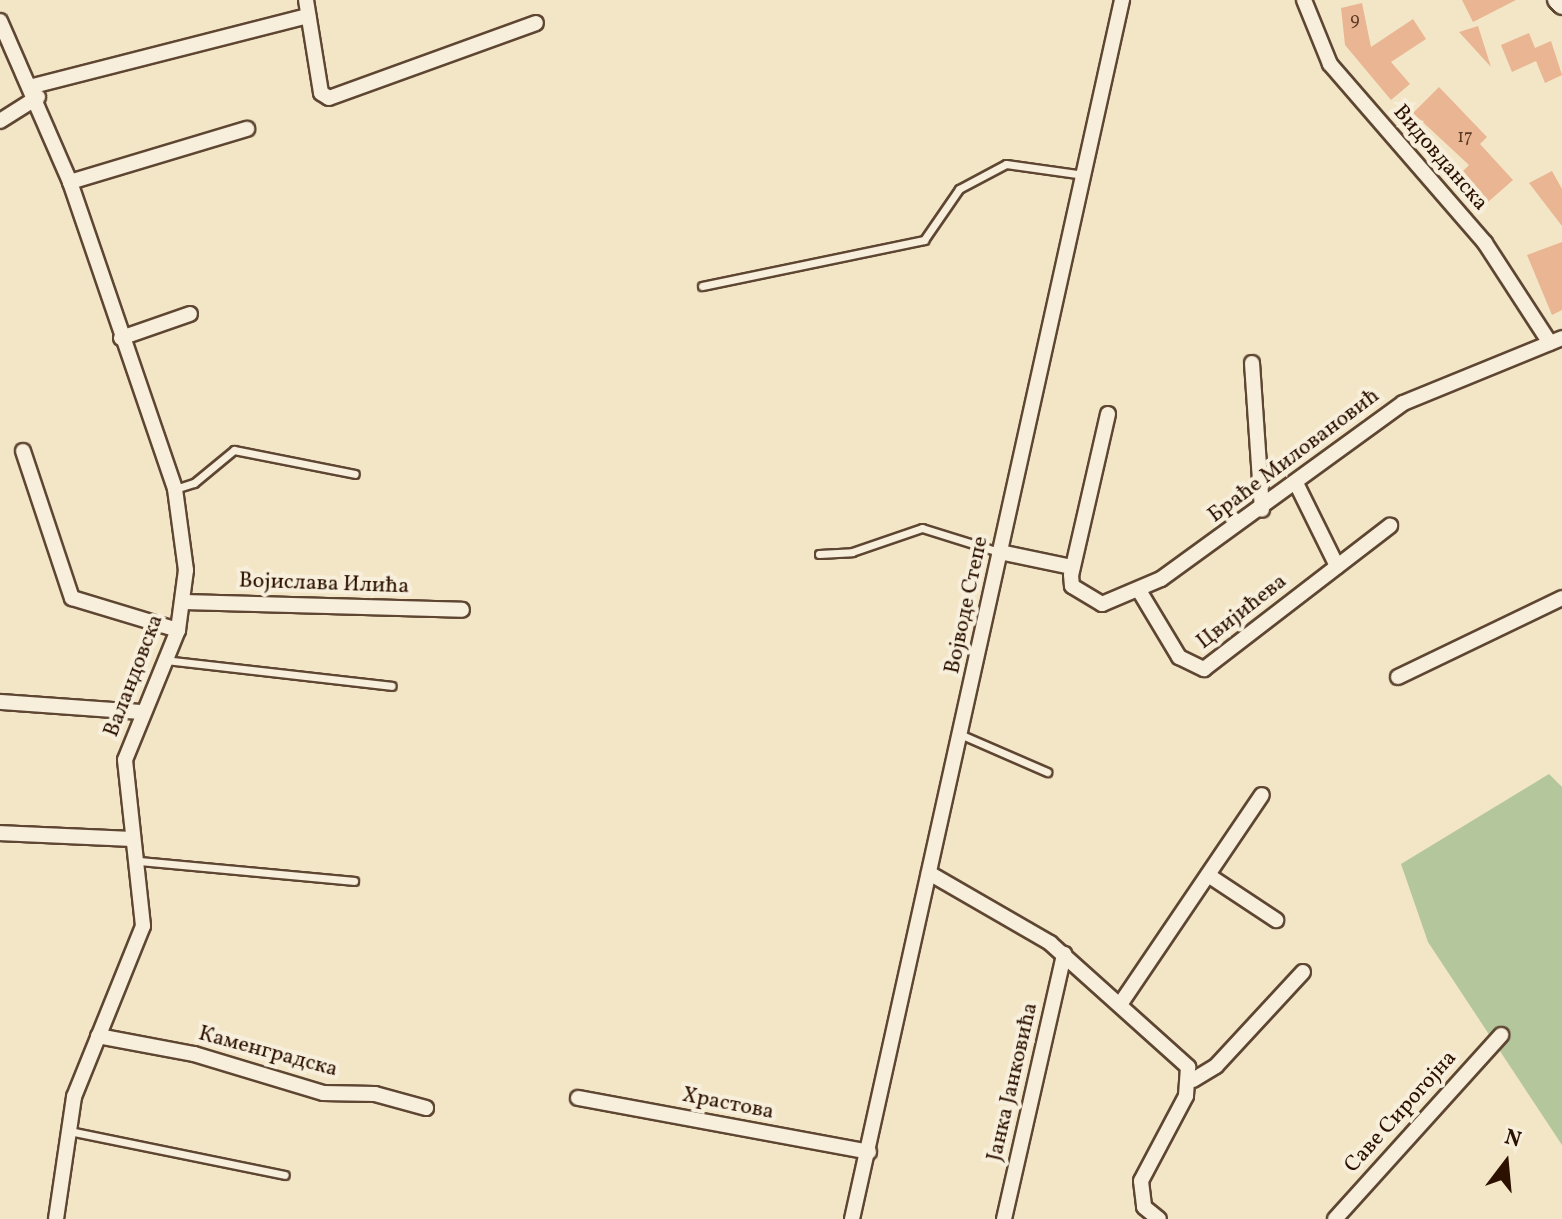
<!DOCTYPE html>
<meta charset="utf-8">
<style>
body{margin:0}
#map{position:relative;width:1562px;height:1219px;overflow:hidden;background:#f3e6c7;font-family:Vollkorn,serif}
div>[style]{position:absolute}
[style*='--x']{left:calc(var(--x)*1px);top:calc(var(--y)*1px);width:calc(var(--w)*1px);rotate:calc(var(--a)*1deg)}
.green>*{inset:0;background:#b4c69b}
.building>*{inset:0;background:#e9b592}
.roads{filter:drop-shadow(2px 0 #5e4632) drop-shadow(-2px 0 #5e4632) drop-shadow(0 2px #5e4632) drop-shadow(0 -2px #5e4632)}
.service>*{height:7px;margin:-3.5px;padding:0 3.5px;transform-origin:3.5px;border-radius:3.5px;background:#f7efdb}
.minor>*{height:14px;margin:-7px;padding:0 7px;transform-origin:7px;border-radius:7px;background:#f7efdb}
.tertiary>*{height:18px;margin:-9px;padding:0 9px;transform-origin:9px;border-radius:9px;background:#f7efdb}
span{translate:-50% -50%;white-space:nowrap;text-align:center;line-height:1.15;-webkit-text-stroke:8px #f7efdb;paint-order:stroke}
.number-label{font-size:18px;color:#5b3a24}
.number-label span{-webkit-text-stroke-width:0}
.street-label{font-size:22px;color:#2c1100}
.north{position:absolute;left:1466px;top:1123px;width:80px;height:80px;-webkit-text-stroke:6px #f7efdb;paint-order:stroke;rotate:16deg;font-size:22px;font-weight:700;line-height:32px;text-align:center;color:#2c1100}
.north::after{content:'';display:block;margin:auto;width:28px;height:36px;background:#2c1100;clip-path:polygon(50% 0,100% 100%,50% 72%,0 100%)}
</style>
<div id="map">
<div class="green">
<div style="clip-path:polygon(1549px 774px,1562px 787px,1562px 1145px,1428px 942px,1401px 864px)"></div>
</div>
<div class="building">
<div style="clip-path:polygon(1462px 0,1516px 0,1473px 22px)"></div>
<div style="clip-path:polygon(1362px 3px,1371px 47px,1413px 19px,1426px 39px,1391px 62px,1410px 84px,1391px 100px,1345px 45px,1341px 8px)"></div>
<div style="clip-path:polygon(1478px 26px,1491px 67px,1459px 32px)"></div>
<div style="clip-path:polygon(1529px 33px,1535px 48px,1551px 41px,1562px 75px,1545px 83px,1536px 61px,1512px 72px,1501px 45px)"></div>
<div style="clip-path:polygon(1439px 87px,1487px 137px,1480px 144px,1513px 180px,1488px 202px,1462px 172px,1469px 165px,1413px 113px)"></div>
<div style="clip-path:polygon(1552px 171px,1562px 189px,1562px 226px,1529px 183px)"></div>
<div style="clip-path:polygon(1562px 242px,1562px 310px,1552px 315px,1527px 255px)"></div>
</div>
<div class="roads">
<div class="service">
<div style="--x:702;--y:286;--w:227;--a:-11.7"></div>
<div style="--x:924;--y:240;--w:62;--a:-55.5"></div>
<div style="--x:959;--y:189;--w:53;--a:-28"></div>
<div style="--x:1006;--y:164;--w:79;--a:8"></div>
<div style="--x:175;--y:489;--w:20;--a:-18"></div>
<div style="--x:194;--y:483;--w:52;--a:-39.5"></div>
<div style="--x:234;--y:450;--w:123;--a:11.2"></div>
<div style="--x:819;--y:554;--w:33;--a:-3"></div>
<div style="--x:852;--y:552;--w:74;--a:-18.9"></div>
<div style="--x:922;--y:528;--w:81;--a:17.3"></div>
<div style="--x:165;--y:660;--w:228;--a:6.5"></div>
<div style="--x:962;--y:735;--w:93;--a:23.5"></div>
<div style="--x:140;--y:861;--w:215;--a:5.3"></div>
<div style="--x:69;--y:1131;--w:220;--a:11.5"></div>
</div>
<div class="minor">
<div style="--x:306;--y:0;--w:94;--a:80.8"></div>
<div style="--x:321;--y:93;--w:9;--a:32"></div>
<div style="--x:329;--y:98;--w:220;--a:-19.9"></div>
<div style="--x:1304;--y:0;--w:69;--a:67.9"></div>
<div style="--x:1330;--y:64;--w:237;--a:49.1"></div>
<div style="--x:1485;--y:243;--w:119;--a:57"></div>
<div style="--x:0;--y:21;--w:176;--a:66.5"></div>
<div style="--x:70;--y:182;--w:324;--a:71.1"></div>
<div style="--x:175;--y:489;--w:82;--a:82.3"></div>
<div style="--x:186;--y:570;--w:61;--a:97.6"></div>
<div style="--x:178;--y:630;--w:140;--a:112.2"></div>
<div style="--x:125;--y:760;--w:167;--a:83.8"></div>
<div style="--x:143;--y:926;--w:184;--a:112"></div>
<div style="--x:74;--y:1097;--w:123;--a:98.4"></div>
<div style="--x:33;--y:86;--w:284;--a:-14.3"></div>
<div style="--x:0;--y:121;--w:45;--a:-32.3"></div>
<div style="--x:70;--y:182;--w:185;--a:-16.7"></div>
<div style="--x:121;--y:338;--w:73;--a:-19.2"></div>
<div style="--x:1252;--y:363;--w:147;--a:86.1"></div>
<div style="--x:1108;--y:414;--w:165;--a:102.9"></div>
<div style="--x:1071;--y:575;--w:11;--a:85"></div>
<div style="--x:1072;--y:586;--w:35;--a:31"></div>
<div style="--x:1102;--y:604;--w:64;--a:-23"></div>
<div style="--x:1161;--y:579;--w:299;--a:-36"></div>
<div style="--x:1403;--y:403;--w:172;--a:-22.2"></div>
<div style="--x:23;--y:451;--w:155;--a:71.6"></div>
<div style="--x:72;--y:598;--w:111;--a:16.8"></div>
<div style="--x:1296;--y:483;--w:93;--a:63.7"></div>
<div style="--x:1000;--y:552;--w:74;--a:11.8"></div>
<div style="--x:1140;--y:592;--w:76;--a:59"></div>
<div style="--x:1179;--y:657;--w:28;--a:26"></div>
<div style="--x:1204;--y:669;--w:235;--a:-37.6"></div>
<div style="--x:184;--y:602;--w:278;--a:1.6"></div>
<div style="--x:1398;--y:677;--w:182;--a:-25.7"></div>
<div style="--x:0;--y:702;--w:141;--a:4.1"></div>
<div style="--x:0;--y:833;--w:131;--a:2.6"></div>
<div style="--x:929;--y:873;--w:140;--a:30"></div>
<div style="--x:1050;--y:943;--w:186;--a:41.9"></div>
<div style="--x:1188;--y:1067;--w:29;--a:94"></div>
<div style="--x:1186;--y:1096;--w:96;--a:117.9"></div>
<div style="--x:1141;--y:1181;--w:26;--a:83"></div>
<div style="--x:1144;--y:1207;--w:19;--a:39"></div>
<div style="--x:1208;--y:875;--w:82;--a:33.5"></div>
<div style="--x:1121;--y:1003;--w:251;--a:-55.9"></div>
<div style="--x:98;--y:1036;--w:98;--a:10.6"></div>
<div style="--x:194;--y:1054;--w:135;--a:16.8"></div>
<div style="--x:323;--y:1093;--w:52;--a:1.1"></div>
<div style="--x:375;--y:1094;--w:53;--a:15.4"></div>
<div style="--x:1193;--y:1080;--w:27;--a:-31"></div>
<div style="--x:1216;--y:1066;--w:128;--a:-47.2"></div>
<div style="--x:578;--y:1098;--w:296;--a:10.5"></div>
<div style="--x:852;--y:1219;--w:1249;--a:-77.51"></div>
<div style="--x:1004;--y:1219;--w:272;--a:-77.2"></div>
<div style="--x:1335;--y:1219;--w:248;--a:-47.9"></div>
</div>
<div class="tertiary">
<div style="--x:1557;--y:0;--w:7;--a:45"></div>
</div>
</div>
<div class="number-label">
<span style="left:1355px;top:21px">9</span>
<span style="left:1465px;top:138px">17</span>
</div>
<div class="street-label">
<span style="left:1440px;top:158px;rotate:49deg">Видовданска</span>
<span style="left:1294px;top:456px;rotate:-37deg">Браће Миловановић</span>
<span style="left:324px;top:584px;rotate:2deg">Војислава Илића</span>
<span style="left:967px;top:605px;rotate:-78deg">Војводе Степе</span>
<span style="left:1242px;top:612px;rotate:-38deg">Цвијићева</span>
<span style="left:134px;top:676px;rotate:-69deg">Валандовска</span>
<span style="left:268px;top:1052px;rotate:15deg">Каменградска</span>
<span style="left:1013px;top:1082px;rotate:-77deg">Јанка Јанковића</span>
<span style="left:728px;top:1104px;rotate:11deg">Храстова</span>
<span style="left:1401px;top:1112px;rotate:-48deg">Саве Сирогојна</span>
</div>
<div class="north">N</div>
</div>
